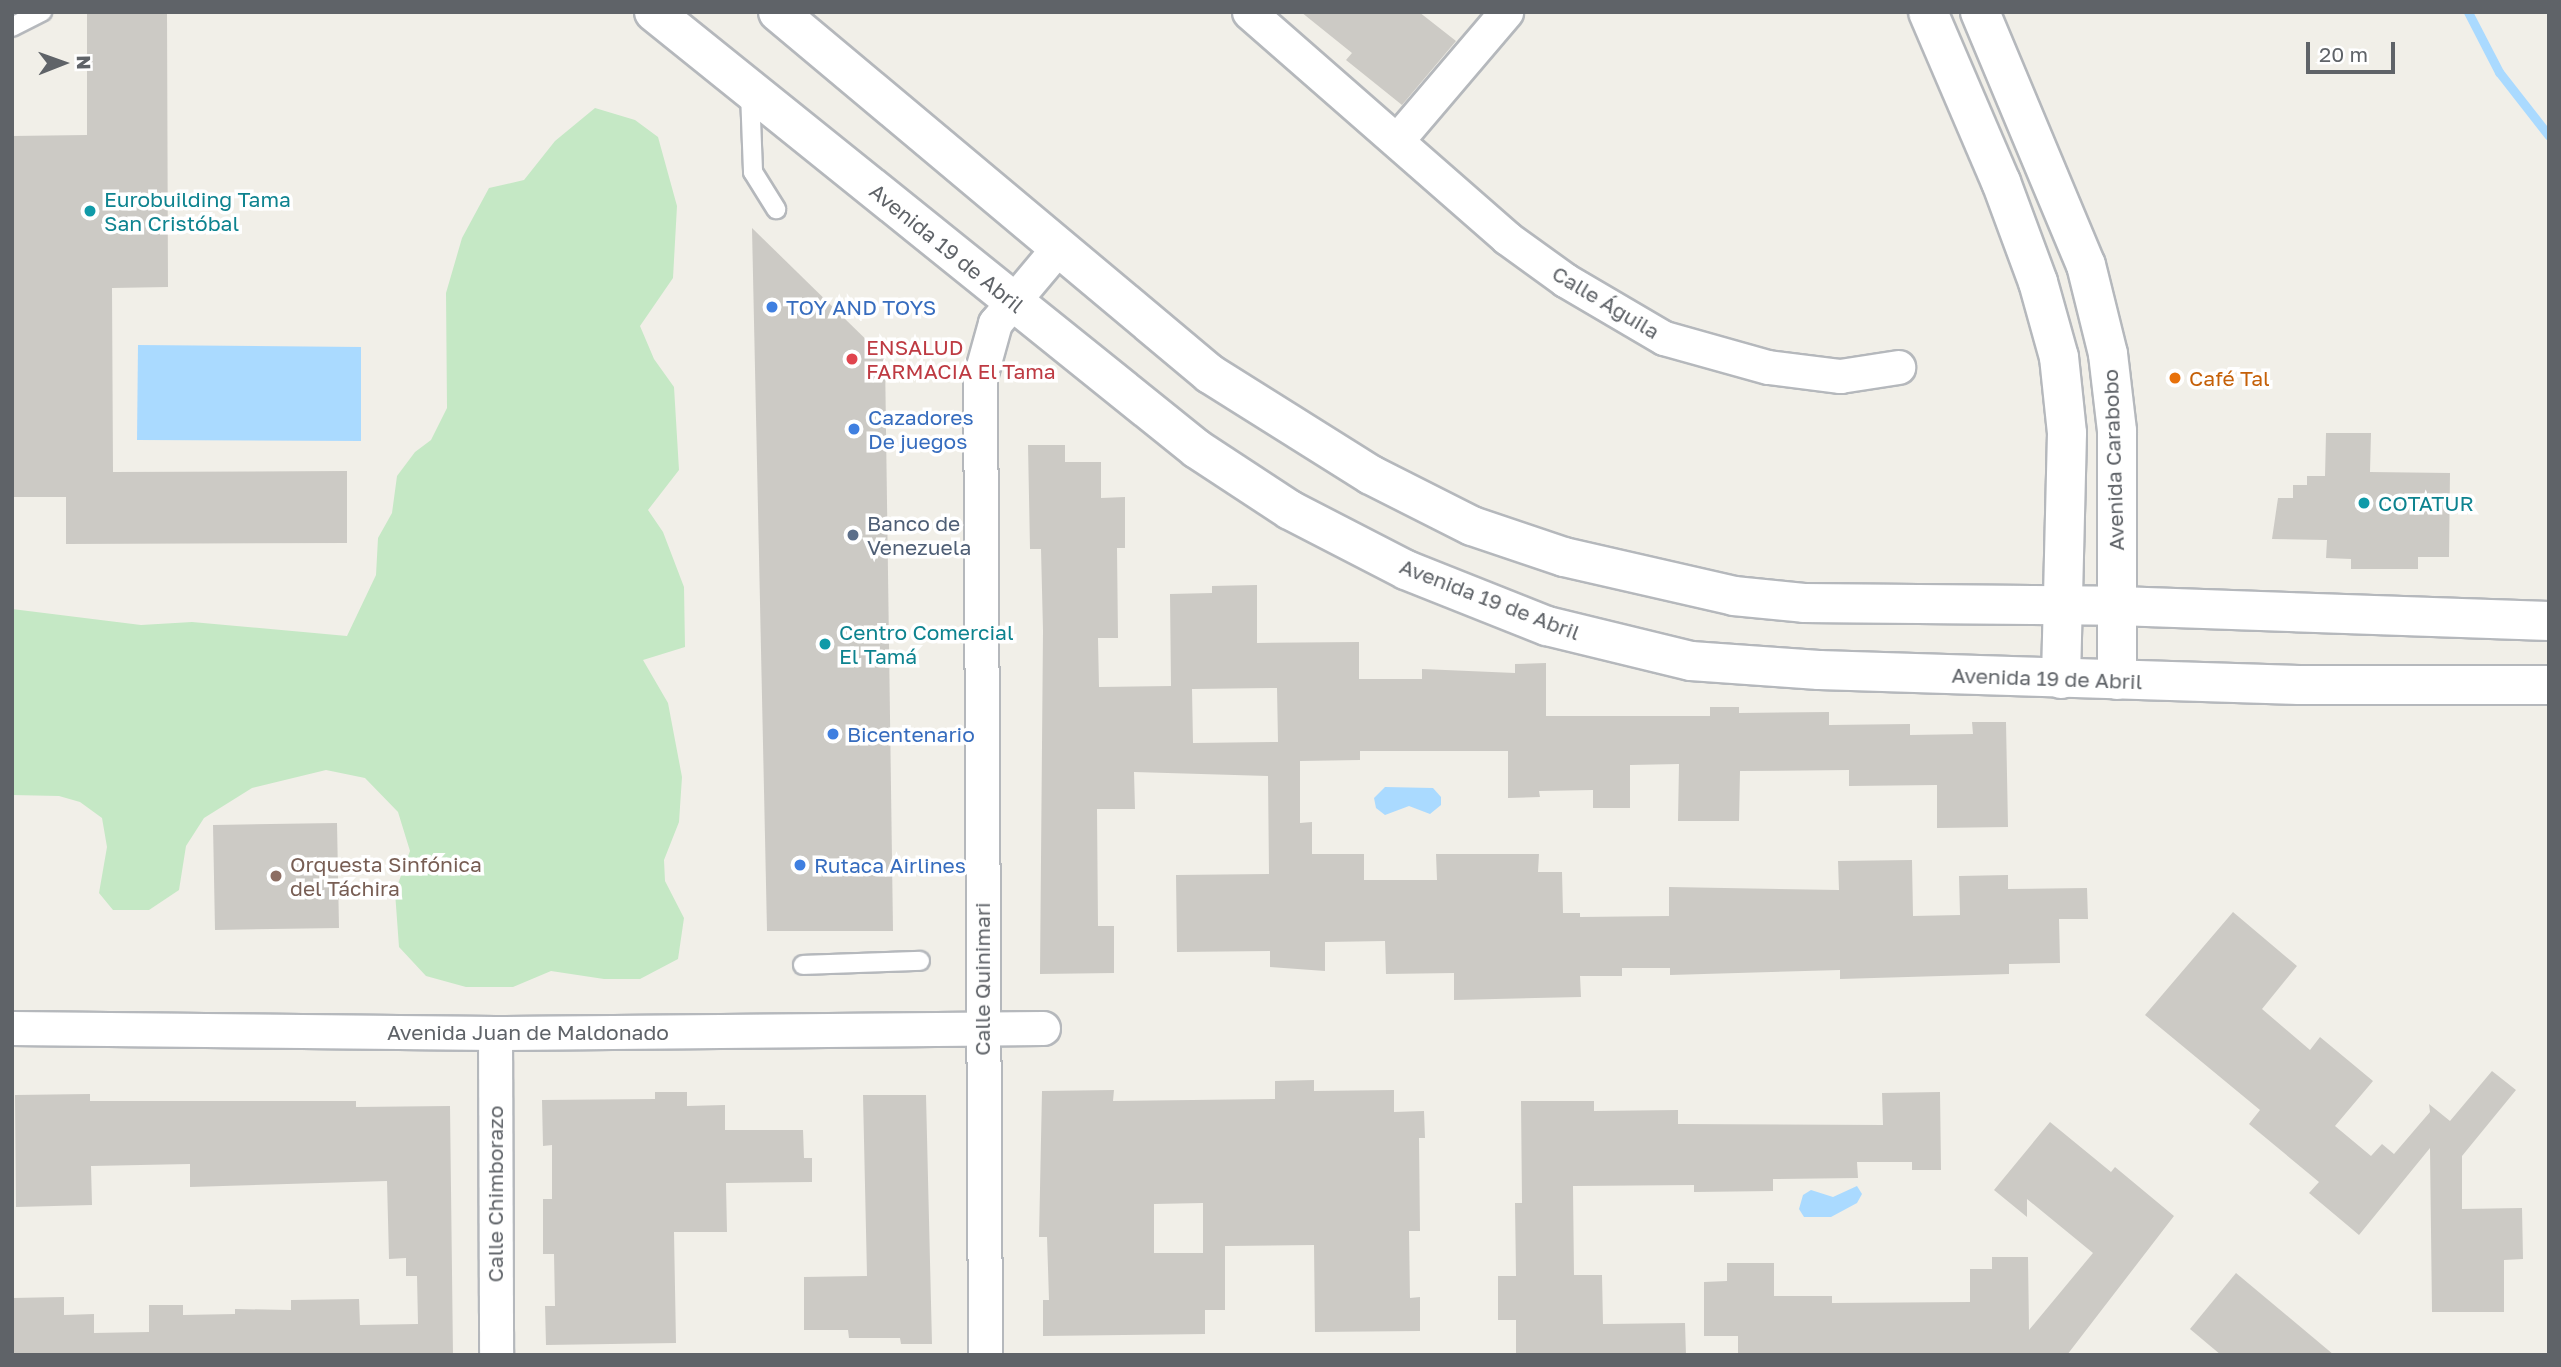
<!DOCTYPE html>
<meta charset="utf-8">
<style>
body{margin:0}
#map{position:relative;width:2561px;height:1367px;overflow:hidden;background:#f1efe8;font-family:"Golos Text",sans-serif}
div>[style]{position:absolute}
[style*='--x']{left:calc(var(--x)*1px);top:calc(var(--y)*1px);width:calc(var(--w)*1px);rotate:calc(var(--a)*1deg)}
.green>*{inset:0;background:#c5e8c5}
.water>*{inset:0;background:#aadaff}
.stream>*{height:9px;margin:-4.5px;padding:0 4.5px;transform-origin:4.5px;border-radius:4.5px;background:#aadaff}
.building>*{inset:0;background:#cccac5}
.roads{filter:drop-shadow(2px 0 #b5b8bc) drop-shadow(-2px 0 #b5b8bc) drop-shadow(0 2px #b5b8bc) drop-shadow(0 -2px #b5b8bc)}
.lane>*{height:18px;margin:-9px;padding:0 9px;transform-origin:9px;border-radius:9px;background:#fff}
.street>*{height:33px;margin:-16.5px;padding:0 16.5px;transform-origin:16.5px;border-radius:16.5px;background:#fff}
.secondary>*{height:38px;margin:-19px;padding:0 19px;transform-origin:19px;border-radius:19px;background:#fff}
.dots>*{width:19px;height:19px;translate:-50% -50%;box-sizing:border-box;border:4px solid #fff;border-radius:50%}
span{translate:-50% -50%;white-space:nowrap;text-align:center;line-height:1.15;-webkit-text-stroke:7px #fff;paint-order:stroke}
.culture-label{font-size:21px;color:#0d838f}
.left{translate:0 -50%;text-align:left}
.street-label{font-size:21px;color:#5f6368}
.shop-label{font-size:21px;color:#366cbe}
.health-label{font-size:21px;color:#be3a42}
.food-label{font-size:21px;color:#c56008}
.service-label{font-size:21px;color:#4e5e75}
.education-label{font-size:21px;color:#785e54}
.frame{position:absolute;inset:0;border:14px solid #5f6368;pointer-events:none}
.north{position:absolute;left:28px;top:28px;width:70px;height:70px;-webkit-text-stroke:5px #fff;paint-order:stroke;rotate:89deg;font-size:19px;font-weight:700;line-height:28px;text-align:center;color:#5f6368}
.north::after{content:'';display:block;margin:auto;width:24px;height:32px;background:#5f6368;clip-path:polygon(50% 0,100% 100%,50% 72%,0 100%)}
.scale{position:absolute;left:2306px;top:42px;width:89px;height:32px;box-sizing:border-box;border:4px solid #5f6368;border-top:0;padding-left:9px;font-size:21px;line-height:24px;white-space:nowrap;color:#5f6368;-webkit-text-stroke:5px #fff;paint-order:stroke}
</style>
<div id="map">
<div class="green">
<div style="clip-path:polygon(595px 108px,635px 120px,658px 137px,677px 206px,673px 278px,640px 326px,654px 359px,674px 387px,679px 470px,648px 510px,663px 532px,684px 587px,685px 647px,643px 660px,668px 703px,682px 777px,679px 822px,664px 860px,665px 881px,684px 918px,678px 959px,640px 979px,604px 979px,551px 971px,513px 987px,466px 987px,426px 976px,399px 947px,395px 892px,410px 851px,398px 812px,365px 778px,326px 770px,252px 788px,204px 818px,186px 846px,179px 890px,149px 910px,113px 910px,99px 893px,107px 847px,102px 818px,80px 802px,59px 796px,12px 795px,12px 609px,141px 625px,192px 622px,347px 636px,376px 575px,378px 538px,392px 513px,397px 476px,415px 452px,431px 440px,447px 408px,446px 293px,462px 238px,489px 188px,524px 180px,555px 141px)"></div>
</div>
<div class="water">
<div style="clip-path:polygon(138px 345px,361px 347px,361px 441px,137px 440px)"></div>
<div style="clip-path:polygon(1385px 787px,1433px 788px,1441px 797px,1441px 805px,1430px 814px,1409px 806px,1385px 815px,1376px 808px,1374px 798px)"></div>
<div style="clip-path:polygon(1857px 1186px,1862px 1194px,1857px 1203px,1831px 1217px,1804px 1217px,1799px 1209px,1803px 1195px,1811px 1190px,1833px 1197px)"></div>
</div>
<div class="stream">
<div style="--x:2468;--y:12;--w:68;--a:62.7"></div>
<div style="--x:2499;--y:72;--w:81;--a:52"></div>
</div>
<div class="building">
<div style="clip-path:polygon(87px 12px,167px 12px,168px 287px,112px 288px,113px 472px,347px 471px,347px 543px,66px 544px,66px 497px,12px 497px,12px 136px,87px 135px)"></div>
<div style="clip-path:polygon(1301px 12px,1419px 12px,1456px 41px,1402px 105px,1346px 60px,1352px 53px)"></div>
<div style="clip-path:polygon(752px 228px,885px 358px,893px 931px,767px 931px)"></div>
<div style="clip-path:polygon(2326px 433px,2371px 433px,2370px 472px,2450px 473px,2449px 557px,2418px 557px,2418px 569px,2351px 569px,2351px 559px,2326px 558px,2327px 540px,2272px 539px,2278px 498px,2293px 498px,2293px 485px,2307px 485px,2307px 476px,2325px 476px)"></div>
<div style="clip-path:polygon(evenodd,1028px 445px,1065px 445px,1065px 462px,1101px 462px,1101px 498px,1125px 497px,1125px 548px,1117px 548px,1118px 638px,1098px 638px,1099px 687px,1171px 686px,1170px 594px,1212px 593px,1212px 586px,1257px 585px,1257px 643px,1359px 642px,1359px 679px,1422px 679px,1422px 669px,1515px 673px,1515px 664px,1546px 663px,1546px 716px,1710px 716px,1710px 707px,1739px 707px,1739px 713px,1829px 712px,1829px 725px,1910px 724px,1910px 735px,1973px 734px,1972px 722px,2006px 722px,2008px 827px,1937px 828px,1937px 785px,1849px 786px,1849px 770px,1740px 771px,1739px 821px,1678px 821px,1679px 764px,1630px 765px,1630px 808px,1593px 808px,1593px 790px,1539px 791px,1540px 797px,1508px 798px,1508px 751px,1360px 751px,1360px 760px,1300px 761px,1300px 823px,1312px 822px,1312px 854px,1364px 854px,1364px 880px,1437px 880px,1436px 854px,1539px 854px,1538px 872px,1562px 872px,1563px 913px,1580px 913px,1580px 917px,1669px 916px,1669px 887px,1839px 890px,1838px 861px,1912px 860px,1913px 916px,1960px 915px,1959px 876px,2008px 875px,2008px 889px,2087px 888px,2088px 919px,2059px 919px,2060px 963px,2009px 964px,2009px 974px,1840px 979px,1840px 970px,1670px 975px,1670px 968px,1622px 968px,1622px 976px,1580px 976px,1581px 997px,1454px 1000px,1454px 973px,1386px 974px,1385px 941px,1325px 942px,1325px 971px,1270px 967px,1270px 951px,1177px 952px,1176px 875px,1269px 874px,1268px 776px,1134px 772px,1135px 809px,1097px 809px,1098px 926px,1114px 926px,1114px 973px,1040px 974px,1043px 631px,1041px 549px,1030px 549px,1028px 445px,1277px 688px,1278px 742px,1193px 743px,1192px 689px,1277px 688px)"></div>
<div style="clip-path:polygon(337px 823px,339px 928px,215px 930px,213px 825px)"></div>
<div style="clip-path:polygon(2233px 912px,2297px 966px,2262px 1009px,2310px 1050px,2320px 1037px,2373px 1081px,2335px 1126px,2371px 1156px,2382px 1144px,2394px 1154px,2430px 1112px,2429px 1104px,2450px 1121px,2492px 1071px,2516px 1090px,2462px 1156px,2462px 1209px,2522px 1208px,2523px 1259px,2504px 1260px,2504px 1312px,2432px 1312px,2430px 1148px,2359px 1235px,2309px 1193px,2319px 1182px,2249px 1124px,2260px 1110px,2145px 1015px)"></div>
<div style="clip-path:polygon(evenodd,1314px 1080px,1314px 1091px,1394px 1090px,1394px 1112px,1424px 1111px,1425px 1138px,1419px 1138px,1420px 1231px,1409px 1231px,1410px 1298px,1420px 1297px,1420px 1331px,1315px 1332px,1314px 1245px,1225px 1246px,1225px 1310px,1205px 1310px,1205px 1334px,1043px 1336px,1043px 1300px,1049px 1300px,1047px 1237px,1039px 1237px,1042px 1091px,1114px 1090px,1113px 1101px,1275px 1099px,1275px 1081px,1314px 1080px,1203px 1203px,1203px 1253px,1154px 1253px,1154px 1204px,1203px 1203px)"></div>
<div style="clip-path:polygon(655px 1092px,687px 1092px,687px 1106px,725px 1105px,725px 1130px,803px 1130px,804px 1158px,812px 1158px,812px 1182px,726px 1183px,727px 1232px,674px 1232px,676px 1343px,546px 1345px,545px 1306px,555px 1306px,554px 1254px,543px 1254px,543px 1199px,552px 1199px,552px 1145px,543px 1146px,542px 1100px,655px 1099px)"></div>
<div style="clip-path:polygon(1940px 1092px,1941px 1170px,1912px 1170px,1912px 1162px,1857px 1162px,1858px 1178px,1773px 1179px,1773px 1191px,1694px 1192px,1694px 1185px,1573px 1186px,1574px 1275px,1602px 1275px,1603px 1324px,1685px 1323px,1686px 1355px,1516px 1355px,1516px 1320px,1498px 1320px,1498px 1276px,1516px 1276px,1515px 1203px,1522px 1203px,1521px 1101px,1594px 1101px,1594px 1111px,1678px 1110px,1678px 1124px,1883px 1125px,1882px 1093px)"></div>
<div style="clip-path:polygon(90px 1094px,90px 1101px,356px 1101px,356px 1107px,450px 1106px,453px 1355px,94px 1355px,94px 1333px,149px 1332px,149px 1305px,183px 1305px,183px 1315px,235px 1314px,235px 1309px,291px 1310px,291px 1300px,359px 1299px,360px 1325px,418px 1324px,417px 1276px,406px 1276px,406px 1258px,389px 1259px,387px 1181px,190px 1187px,190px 1164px,91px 1166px,92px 1205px,16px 1207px,15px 1095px)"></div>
<div style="clip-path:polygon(863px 1095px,926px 1095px,932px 1344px,901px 1344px,900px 1338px,849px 1338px,848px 1330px,804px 1330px,804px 1277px,867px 1276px)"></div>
<div style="clip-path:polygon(2050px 1122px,2111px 1172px,2115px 1167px,2174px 1216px,2067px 1355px,1738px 1355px,1738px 1336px,1704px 1336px,1704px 1282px,1727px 1281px,1727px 1263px,1774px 1263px,1774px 1296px,1832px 1296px,1832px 1303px,1970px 1302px,1970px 1269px,1992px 1269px,1992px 1257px,2028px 1257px,2029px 1330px,2093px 1253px,2027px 1199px,2027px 1217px,1994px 1190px)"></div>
<div style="clip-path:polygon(2236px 1273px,2334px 1355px,2221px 1355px,2190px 1329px)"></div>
<div style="clip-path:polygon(64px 1297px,64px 1315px,94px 1314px,94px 1355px,12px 1355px,12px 1298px)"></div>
</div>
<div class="roads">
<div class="lane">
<div style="--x:12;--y:27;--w:34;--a:-27"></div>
<div style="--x:750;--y:93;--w:79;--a:87.8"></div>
<div style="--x:753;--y:172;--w:44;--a:58.1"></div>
<div style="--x:803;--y:965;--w:117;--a:-2"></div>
</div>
<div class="street">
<div style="--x:1249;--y:12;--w:343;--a:41.2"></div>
<div style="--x:1507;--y:238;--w:72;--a:35.9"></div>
<div style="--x:1565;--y:280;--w:115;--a:30.4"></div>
<div style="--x:1664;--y:338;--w:108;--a:15.6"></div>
<div style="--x:1768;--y:367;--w:73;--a:7.1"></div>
<div style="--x:1840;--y:376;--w:59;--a:-8.8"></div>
<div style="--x:1398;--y:139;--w:167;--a:-49.6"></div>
<div style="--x:12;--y:1028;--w:483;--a:0.6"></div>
<div style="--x:495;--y:1033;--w:548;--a:-0.52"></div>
<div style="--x:495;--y:1033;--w:322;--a:89.8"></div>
<div style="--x:985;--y:1355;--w:978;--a:-90.29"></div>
<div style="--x:980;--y:377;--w:56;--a:-74.5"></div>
<div style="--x:995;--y:323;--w:97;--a:-50"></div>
</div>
<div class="secondary">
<div style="--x:654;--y:12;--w:697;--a:38.83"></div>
<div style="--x:1197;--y:449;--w:111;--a:33.3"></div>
<div style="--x:1290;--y:510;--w:131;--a:27.3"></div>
<div style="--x:1406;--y:570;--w:152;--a:21.7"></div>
<div style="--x:1547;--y:626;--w:148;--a:13.7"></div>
<div style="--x:1691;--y:661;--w:128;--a:4"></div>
<div style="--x:1819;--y:670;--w:480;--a:1.8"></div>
<div style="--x:2299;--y:685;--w:250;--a:0"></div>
<div style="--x:778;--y:12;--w:564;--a:39.96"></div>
<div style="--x:1210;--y:374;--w:190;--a:32.1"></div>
<div style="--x:1371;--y:475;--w:113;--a:26.8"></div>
<div style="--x:1472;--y:526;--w:97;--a:18.6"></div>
<div style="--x:1564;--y:557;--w:174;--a:12.9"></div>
<div style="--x:1734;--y:596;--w:70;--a:5.7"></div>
<div style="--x:1804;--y:603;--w:314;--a:0.5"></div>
<div style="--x:2118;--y:606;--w:431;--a:2"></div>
<div style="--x:1928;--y:12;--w:185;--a:66.8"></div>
<div style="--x:2001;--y:182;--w:107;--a:69.7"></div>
<div style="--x:2038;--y:282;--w:78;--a:74.4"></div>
<div style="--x:2059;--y:357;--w:76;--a:84"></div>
<div style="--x:2067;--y:433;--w:246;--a:91.4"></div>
<div style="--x:1980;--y:12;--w:274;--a:67.3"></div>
<div style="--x:2086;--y:265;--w:92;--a:76.1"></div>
<div style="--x:2108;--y:354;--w:78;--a:83.3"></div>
<div style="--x:2117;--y:431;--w:249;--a:90"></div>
</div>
</div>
<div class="dots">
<div style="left:90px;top:211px;background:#0f9aa8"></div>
<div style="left:772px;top:307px;background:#3f7fe0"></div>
<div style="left:852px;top:359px;background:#e0444e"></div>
<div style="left:2175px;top:378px;background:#e8710a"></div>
<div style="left:854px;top:429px;background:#3f7fe0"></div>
<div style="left:2364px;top:503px;background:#0f9aa8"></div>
<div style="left:853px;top:535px;background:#5c6f8a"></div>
<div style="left:825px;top:644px;background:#0f9aa8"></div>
<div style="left:833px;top:734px;background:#3f7fe0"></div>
<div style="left:800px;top:865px;background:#3f7fe0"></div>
<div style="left:276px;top:876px;background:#8d6e63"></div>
</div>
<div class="culture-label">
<span class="left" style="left:104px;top:211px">Eurobuilding Tama<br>San Cristóbal</span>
<span class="left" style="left:2378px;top:503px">COTATUR</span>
<span class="left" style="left:839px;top:644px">Centro Comercial<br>El Tamá</span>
</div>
<div class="street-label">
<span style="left:947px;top:248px;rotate:39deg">Avenida 19 de Abril</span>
<span style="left:1606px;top:302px;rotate:31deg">Calle Águila</span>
<span style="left:2113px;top:460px;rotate:-92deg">Avenida Carabobo</span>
<span style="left:1490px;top:599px;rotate:21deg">Avenida 19 de Abril</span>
<span style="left:2047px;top:678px;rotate:2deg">Avenida 19 de Abril</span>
<span style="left:982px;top:979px;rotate:-90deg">Calle Quinimari</span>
<span style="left:528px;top:1032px">Avenida Juan de Maldonado</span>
<span style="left:495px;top:1194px;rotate:-90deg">Calle Chimborazo</span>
</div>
<div class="shop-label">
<span class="left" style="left:786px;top:307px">TOY AND TOYS</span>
<span class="left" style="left:868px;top:429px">Cazadores<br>De juegos</span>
<span class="left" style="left:847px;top:734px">Bicentenario</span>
<span class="left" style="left:814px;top:865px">Rutaca Airlines</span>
</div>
<div class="health-label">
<span class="left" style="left:866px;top:359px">ENSALUD<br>FARMACIA El Tama</span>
</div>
<div class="food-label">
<span class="left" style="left:2189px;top:378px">Café Tal</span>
</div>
<div class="service-label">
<span class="left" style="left:867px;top:535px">Banco de<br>Venezuela</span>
</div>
<div class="education-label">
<span class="left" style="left:290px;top:876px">Orquesta Sinfónica<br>del Táchira</span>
</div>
<div class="frame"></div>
<div class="north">N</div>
<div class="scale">20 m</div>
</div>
